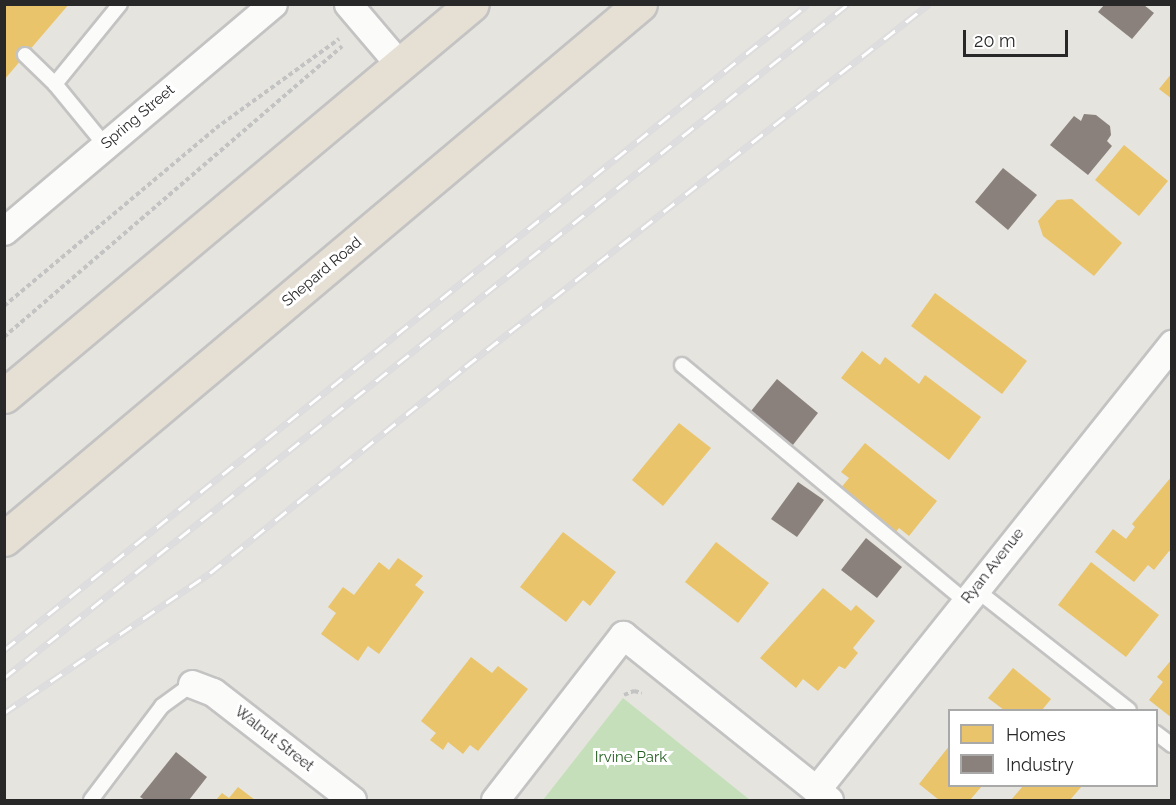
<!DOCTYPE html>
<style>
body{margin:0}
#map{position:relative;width:1176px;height:805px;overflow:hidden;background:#e6e4de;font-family:Raleway,sans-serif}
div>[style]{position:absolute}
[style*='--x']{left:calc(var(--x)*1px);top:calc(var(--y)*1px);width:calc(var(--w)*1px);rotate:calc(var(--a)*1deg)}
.green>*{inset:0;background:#c4dfba}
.homes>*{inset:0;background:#e9c46a}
.industry>*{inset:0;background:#8a817c}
.path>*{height:4px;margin-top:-2px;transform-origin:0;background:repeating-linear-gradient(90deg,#c4c3c3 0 4.5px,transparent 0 7.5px)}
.roads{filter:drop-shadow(2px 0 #c4c3c3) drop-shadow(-2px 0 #c4c3c3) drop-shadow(0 2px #c4c3c3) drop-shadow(0 -2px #c4c3c3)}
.lane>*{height:14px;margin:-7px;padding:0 7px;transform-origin:7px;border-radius:7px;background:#fbfbfa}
.street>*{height:27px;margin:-13.5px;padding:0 13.5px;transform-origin:13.5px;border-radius:13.5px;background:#fbfbfa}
.highway>*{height:33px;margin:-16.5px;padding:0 16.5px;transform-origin:16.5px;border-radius:16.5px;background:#e6dfd4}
.rail>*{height:7px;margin-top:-3.5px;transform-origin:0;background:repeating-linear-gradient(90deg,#fff 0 14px,#dddcde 0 28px);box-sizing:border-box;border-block:2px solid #dddcde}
span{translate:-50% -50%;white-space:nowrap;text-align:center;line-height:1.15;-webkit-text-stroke:6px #fff;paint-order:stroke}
.street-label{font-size:15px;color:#282828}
.park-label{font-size:15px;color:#245e20}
.frame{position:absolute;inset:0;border:6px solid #282828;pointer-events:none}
.legend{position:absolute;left:948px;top:709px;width:210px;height:78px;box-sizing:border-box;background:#fff;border:2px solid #a9a9a9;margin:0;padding:8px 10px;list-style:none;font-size:18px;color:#282828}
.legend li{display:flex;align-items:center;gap:12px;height:30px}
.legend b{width:30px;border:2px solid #a9a9a9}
.scale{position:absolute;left:963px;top:30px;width:105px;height:27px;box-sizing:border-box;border:3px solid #282828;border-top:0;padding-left:8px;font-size:18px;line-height:21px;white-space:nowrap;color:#282828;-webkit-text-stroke:4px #fff;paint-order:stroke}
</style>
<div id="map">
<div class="green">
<div style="clip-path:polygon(623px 698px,750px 800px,543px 800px)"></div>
</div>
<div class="homes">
<div style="clip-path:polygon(4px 4px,69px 4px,4px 80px)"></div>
<div style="clip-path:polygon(1172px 73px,1172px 99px,1159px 89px)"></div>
<div style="clip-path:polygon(1124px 145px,1168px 181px,1139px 216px,1095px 180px)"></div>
<div style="clip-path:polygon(1072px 199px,1122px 243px,1094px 276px,1043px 236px,1038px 221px,1057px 200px)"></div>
<div style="clip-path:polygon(935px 293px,1027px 361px,1002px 394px,911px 326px)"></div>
<div style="clip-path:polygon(862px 351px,880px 365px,885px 357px,919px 384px,925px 375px,981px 417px,949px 460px,841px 378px)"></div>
<div style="clip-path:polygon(679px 423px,711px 448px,663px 506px,632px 480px)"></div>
<div style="clip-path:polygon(865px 443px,937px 501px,909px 536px,899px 528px,895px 533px,840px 489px,849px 478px,841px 472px)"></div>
<div style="clip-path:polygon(1172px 476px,1172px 553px,1169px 551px,1154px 570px,1148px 565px,1134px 582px,1095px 552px,1113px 529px,1126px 539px,1135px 527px,1132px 524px)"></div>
<div style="clip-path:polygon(563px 532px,616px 572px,590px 606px,583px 600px,566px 622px,520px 587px)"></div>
<div style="clip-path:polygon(716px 542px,769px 583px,738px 623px,685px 582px)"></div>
<div style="clip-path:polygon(398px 558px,423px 576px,415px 585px,424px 592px,379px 654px,368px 646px,358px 661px,321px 634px,336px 613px,328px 607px,343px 587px,354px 595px,379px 562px,389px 570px)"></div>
<div style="clip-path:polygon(1091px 562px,1159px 615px,1126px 657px,1058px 605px)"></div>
<div style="clip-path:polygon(823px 588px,851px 611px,856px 605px,875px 621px,853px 648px,858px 653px,845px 669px,839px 666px,818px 691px,803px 679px,796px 688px,760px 658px)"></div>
<div style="clip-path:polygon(471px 657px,492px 673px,498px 666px,528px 689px,478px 751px,470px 745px,463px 754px,448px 742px,443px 750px,430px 740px,436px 733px,421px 721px)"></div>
<div style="clip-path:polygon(1172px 659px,1172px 718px,1149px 700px,1163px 682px,1157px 677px)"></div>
<div style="clip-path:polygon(1013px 668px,1051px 699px,1042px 710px,1004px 710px,988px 698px)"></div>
<div style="clip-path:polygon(950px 745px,950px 786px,982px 786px,970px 800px,939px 800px,919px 784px)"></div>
<div style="clip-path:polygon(1023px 786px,1082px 786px,1070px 800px,1011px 800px)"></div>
<div style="clip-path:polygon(238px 787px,255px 800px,216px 800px,222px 793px,229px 798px)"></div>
</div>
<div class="industry">
<div style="clip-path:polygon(1104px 5px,1144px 5px,1154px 13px,1132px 39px,1098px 12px)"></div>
<div style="clip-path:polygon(1084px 114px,1096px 115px,1110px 126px,1111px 135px,1107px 141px,1112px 146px,1088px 175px,1050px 145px,1074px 116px,1081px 121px)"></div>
<div style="clip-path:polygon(1003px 168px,1037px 195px,1008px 230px,975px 202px)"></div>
<div style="clip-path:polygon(777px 379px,818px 413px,789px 450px,747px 416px)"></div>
<div style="clip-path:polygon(798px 482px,824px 500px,797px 537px,771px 519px)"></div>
<div style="clip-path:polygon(866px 538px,902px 567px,877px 598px,841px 570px)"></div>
<div style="clip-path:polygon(176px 752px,207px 777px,189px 800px,145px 800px,140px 797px)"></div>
</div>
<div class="path">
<div style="--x:4;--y:306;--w:277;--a:-40"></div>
<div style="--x:216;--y:128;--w:152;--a:-35.9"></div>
<div style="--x:4;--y:337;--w:446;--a:-40.7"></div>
<div style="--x:624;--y:695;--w:11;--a:-22"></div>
<div style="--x:634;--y:691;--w:8;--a:14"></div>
</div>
<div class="roads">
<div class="lane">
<div style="--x:25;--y:55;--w:42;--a:44"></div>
<div style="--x:55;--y:84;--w:79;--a:50.7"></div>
<div style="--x:55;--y:84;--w:103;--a:-50.9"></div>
<div style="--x:682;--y:365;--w:368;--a:39.8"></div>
<div style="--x:974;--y:588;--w:197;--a:38.2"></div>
<div style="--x:1156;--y:733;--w:20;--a:37"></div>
<div style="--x:91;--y:800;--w:118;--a:-52.9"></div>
<div style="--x:162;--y:706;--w:37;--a:-36"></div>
</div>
<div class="street">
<div style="--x:348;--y:4;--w:80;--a:49.6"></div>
<div style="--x:4;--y:231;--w:352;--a:-40.2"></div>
<div style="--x:192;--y:684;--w:22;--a:21"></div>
<div style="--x:213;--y:692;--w:176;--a:37.8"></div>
<div style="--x:816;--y:790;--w:571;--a:-51.4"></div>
<div style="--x:495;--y:800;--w:209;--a:-52.2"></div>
<div style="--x:623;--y:635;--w:264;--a:38.7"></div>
</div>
<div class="highway">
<div style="--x:4;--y:396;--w:610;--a:-39.95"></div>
<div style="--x:4;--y:539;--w:831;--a:-40.07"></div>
</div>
</div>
<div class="rail">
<div style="--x:4;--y:650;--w:1031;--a:-38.78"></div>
<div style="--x:4;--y:678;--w:1080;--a:-38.61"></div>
<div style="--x:4;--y:713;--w:249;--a:-34.2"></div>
<div style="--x:210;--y:573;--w:328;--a:-38.9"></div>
<div style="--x:465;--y:367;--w:589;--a:-38.04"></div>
</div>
<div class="street-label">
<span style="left:138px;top:117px;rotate:-40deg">Spring Street</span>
<span style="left:322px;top:272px;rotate:-40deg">Shepard Road</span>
<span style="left:993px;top:566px;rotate:-52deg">Ryan Avenue</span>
<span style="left:274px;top:739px;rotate:38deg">Walnut Street</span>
</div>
<div class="park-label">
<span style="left:631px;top:758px">Irvine Park</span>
</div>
<div class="frame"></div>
<ul class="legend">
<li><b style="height:16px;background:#e9c46a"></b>Homes</li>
<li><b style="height:16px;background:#8a817c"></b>Industry</li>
</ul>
<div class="scale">20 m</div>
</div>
